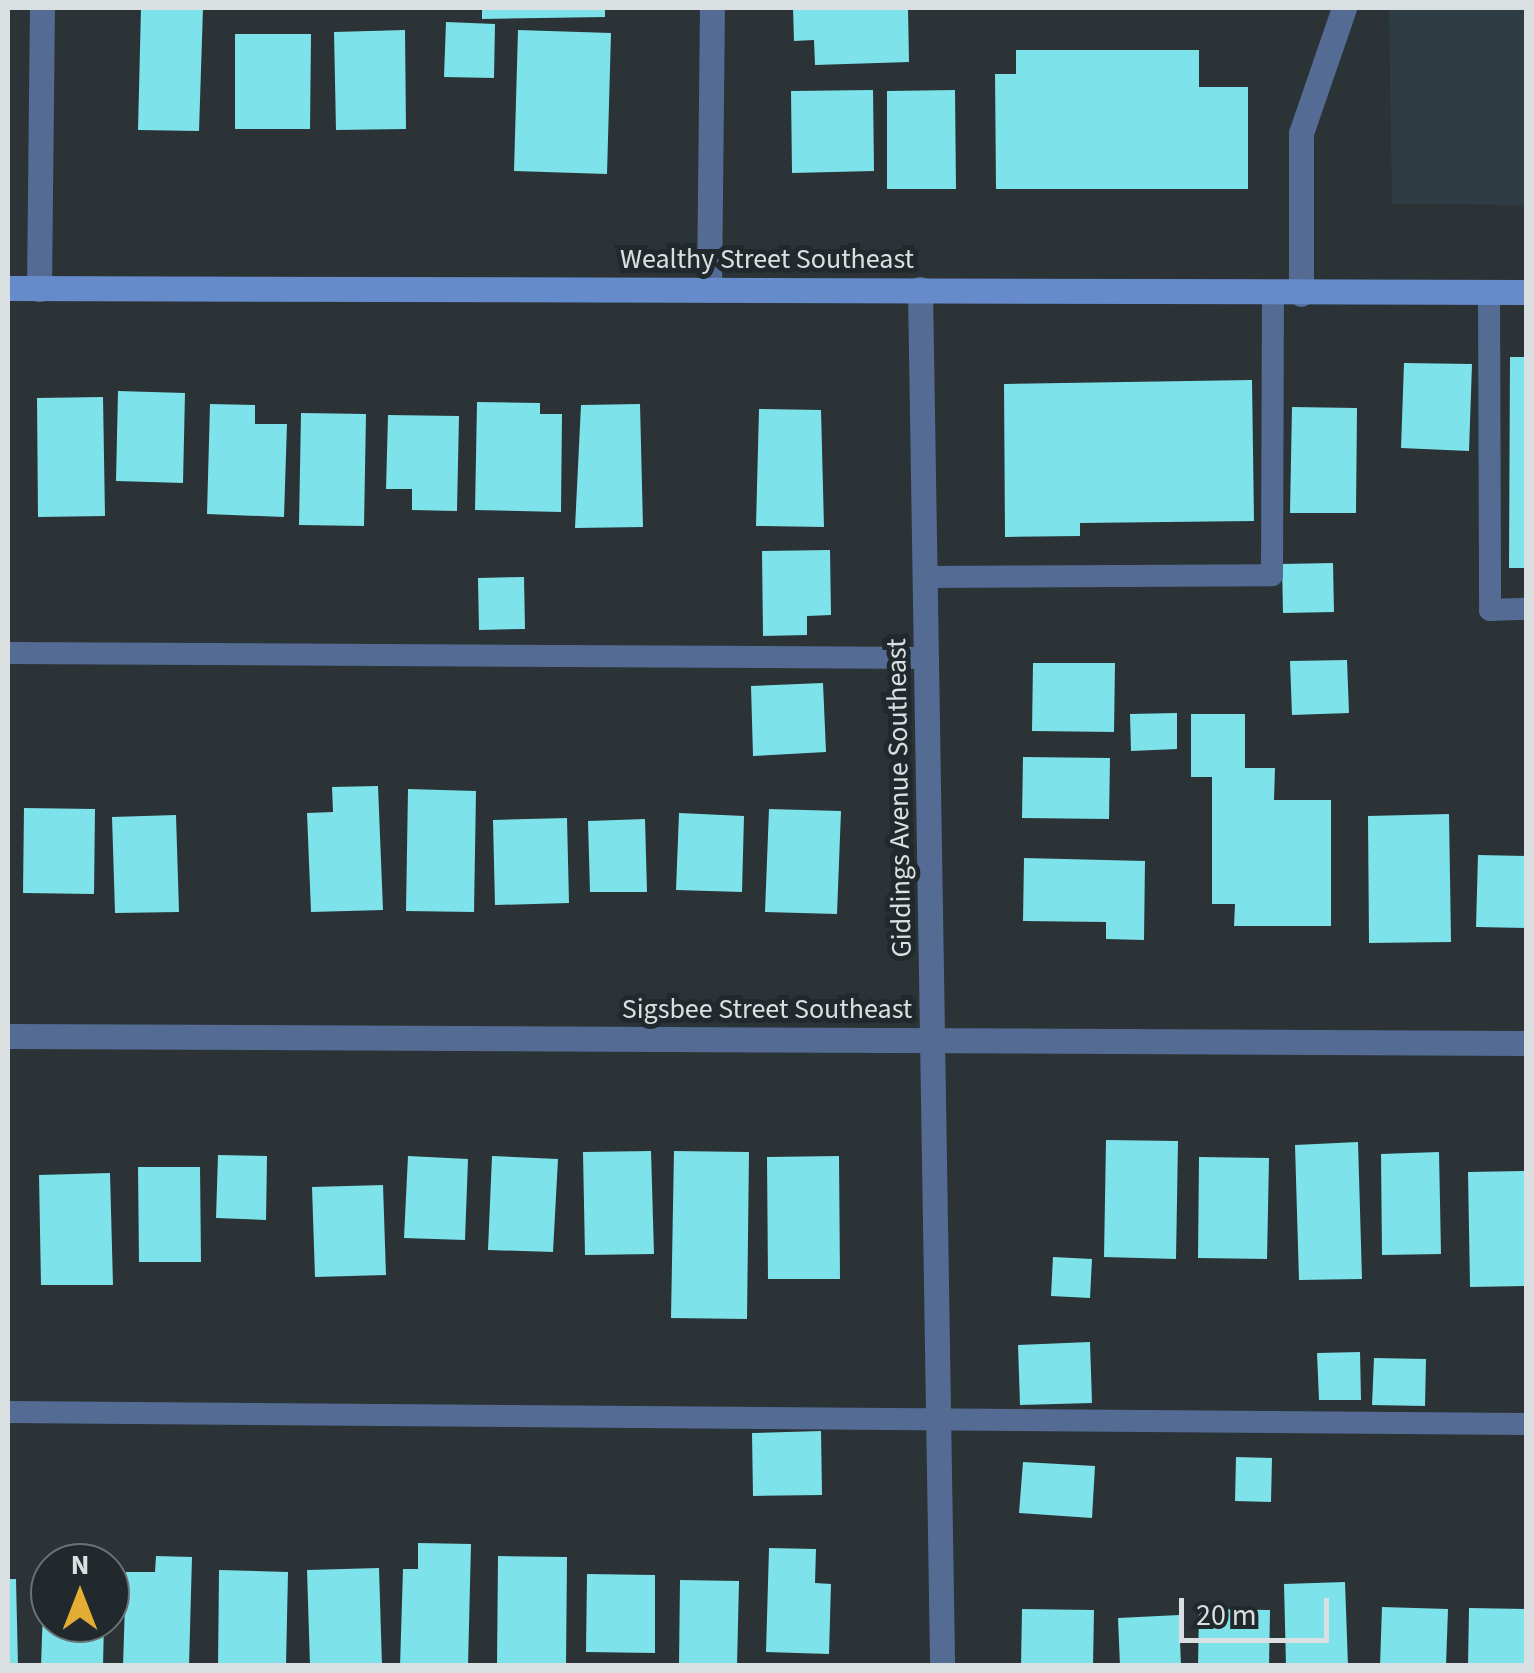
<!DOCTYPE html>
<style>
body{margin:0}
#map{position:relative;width:1534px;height:1673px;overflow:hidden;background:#2b3337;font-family:"Source Sans 3",sans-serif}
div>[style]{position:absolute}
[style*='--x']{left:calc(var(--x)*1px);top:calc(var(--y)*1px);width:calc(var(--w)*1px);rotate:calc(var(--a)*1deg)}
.built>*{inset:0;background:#2e3d44}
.building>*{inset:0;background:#7de2ea}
.service>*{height:22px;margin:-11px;padding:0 11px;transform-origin:11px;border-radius:11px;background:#546c94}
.minor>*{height:25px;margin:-12.5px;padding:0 12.5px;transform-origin:12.5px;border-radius:12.5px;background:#546c94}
.secondary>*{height:25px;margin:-12.5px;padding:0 12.5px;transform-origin:12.5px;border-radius:12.5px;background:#668bcb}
span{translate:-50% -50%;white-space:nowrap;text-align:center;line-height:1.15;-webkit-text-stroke:10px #21292d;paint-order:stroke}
.street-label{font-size:28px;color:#dae0e2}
.frame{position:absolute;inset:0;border:10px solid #dae0e2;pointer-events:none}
.north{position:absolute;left:30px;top:1543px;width:100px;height:100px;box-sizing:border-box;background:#21292d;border:2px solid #6b7275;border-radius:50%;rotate:0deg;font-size:28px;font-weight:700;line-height:40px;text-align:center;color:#dae0e2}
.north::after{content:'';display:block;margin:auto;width:35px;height:45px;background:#e2ae34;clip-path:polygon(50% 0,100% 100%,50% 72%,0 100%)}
.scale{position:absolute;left:1179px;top:1598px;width:150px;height:45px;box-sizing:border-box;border:5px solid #dae0e2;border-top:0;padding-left:12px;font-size:30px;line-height:35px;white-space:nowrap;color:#dae0e2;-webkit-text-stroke:8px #21292d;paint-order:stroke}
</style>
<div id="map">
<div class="built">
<div style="clip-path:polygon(1389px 8px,1526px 8px,1526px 205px,1392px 204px)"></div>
</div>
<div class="building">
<div style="clip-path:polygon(141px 8px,203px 8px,199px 131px,138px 130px)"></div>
<div style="clip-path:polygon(482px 8px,605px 8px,605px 17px,482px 19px)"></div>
<div style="clip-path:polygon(793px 8px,908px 8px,909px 62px,815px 65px,814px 40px,794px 41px)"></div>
<div style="clip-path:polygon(446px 22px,495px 24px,494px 78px,444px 77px)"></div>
<div style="clip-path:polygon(405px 30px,406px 129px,336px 130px,334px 32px)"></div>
<div style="clip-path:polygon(518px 30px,611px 33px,607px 174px,514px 171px)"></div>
<div style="clip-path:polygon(235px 34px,311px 34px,310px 129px,235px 129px)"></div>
<div style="clip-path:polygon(1016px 50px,1199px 50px,1199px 87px,1248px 87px,1248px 189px,996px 189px,995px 74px,1016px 74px)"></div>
<div style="clip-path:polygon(873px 90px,874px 171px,792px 173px,791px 91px)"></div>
<div style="clip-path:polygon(955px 90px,956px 189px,887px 189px,887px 91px)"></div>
<div style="clip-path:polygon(1510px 357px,1526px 357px,1526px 568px,1509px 568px)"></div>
<div style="clip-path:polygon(1404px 363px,1472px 364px,1469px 451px,1401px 448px)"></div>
<div style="clip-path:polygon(1252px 380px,1254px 521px,1080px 523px,1080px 536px,1005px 537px,1004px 384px)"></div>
<div style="clip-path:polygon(118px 391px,185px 393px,183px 483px,116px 481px)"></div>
<div style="clip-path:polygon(103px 397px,105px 516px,38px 517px,37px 398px)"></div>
<div style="clip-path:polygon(477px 402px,540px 403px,540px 414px,562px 414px,561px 512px,475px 510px)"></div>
<div style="clip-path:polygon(210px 404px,255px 405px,255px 424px,287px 424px,284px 517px,207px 514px)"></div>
<div style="clip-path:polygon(640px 404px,643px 527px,575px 528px,581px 405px)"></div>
<div style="clip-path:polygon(1292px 407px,1357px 408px,1356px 513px,1290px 513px)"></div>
<div style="clip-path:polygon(759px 409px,821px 410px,824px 527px,756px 526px)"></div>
<div style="clip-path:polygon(301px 413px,366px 414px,364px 526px,299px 525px)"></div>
<div style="clip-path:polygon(388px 415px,459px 416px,457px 511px,412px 510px,412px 489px,386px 489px)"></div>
<div style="clip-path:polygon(830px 550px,831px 615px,807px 616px,807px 635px,763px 636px,762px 551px)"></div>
<div style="clip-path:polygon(1333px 563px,1334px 612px,1283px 613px,1282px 564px)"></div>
<div style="clip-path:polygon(524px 577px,525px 629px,479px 630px,478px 578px)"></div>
<div style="clip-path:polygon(1347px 660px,1349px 713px,1292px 715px,1290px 661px)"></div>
<div style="clip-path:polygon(1033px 663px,1115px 663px,1114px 732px,1032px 731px)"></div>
<div style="clip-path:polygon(823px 683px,826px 752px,753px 756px,751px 686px)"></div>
<div style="clip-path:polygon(1177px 713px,1177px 749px,1131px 751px,1130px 714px)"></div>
<div style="clip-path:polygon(1191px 714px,1245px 714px,1245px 768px,1275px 768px,1274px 800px,1331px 800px,1331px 926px,1234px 926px,1235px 904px,1212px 904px,1212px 777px,1191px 777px)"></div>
<div style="clip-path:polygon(1023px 757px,1110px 758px,1109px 819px,1022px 818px)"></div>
<div style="clip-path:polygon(378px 786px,383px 910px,311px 912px,307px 813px,333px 812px,332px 787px)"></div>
<div style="clip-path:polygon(408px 789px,476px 791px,474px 912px,406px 911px)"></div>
<div style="clip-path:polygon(24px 808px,95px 809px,94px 894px,23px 893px)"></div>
<div style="clip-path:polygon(769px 809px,841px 811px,837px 914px,765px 912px)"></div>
<div style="clip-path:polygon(679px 813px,744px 816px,742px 892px,676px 890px)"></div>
<div style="clip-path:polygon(1449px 814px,1451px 942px,1369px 943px,1368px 816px)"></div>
<div style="clip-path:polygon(176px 815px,179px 912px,115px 913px,112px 817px)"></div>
<div style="clip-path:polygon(567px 818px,569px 903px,495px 905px,493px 820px)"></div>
<div style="clip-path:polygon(645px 819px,647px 892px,590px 892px,588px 821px)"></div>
<div style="clip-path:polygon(1478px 855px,1526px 856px,1526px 928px,1476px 927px)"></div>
<div style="clip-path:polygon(1024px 858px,1145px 861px,1144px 940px,1106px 939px,1106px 922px,1023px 921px)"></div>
<div style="clip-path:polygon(1106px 1140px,1178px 1141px,1176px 1259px,1104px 1257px)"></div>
<div style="clip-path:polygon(1358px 1142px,1362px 1279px,1299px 1280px,1295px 1145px)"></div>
<div style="clip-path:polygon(651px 1151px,654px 1254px,585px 1255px,583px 1152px)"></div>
<div style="clip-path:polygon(674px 1151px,749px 1152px,747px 1319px,671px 1318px)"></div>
<div style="clip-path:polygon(1439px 1152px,1441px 1254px,1382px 1255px,1381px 1154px)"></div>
<div style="clip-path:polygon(218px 1155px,267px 1156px,266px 1220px,216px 1218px)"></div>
<div style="clip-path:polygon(408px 1156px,468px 1159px,465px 1240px,404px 1238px)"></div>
<div style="clip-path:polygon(492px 1156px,558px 1159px,553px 1252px,488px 1250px)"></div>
<div style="clip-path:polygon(839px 1156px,840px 1279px,768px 1279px,767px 1157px)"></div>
<div style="clip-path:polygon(1199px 1157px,1269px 1158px,1267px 1259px,1198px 1258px)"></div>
<div style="clip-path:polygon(138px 1167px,200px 1167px,201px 1262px,139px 1262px)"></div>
<div style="clip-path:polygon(1524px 1171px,1526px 1286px,1470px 1287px,1468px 1172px)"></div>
<div style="clip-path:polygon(110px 1173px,113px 1285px,41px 1285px,39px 1175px)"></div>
<div style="clip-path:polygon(383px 1185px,386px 1275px,315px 1277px,312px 1187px)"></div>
<div style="clip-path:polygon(1053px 1257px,1092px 1259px,1090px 1298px,1051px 1296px)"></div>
<div style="clip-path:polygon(1090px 1342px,1092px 1403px,1020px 1405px,1018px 1345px)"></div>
<div style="clip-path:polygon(1360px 1352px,1361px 1400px,1319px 1400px,1317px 1353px)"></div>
<div style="clip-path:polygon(1374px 1358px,1426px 1359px,1425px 1406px,1372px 1405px)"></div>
<div style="clip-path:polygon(821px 1431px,822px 1495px,753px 1496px,752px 1433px)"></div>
<div style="clip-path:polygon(1236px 1457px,1272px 1458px,1271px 1502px,1235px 1501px)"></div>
<div style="clip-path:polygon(1023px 1462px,1095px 1466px,1092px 1518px,1019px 1513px)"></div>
<div style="clip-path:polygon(418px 1543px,471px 1544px,468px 1666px,400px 1666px,403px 1569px,418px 1569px)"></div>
<div style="clip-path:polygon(769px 1548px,816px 1549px,815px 1583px,831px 1584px,829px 1654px,766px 1652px)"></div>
<div style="clip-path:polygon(156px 1556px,192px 1557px,189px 1666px,123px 1666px,126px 1572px,155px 1572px)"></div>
<div style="clip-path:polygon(498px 1556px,567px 1557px,566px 1666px,497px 1666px)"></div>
<div style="clip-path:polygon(379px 1568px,382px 1666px,310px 1666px,307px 1570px)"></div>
<div style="clip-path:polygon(219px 1570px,288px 1572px,286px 1666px,218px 1666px)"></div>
<div style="clip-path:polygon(587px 1574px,655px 1575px,655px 1653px,586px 1652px)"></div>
<div style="clip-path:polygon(8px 1579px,16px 1579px,18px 1666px,8px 1666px)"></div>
<div style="clip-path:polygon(44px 1579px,50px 1623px,104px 1623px,103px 1666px,41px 1666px)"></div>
<div style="clip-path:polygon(680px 1580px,739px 1581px,737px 1666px,679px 1665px)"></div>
<div style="clip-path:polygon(1345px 1582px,1348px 1666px,1286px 1666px,1284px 1584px)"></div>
<div style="clip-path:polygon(1382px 1607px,1448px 1609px,1446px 1666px,1380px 1666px)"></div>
<div style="clip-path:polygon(1469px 1608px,1526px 1609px,1526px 1666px,1468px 1666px)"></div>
<div style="clip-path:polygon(1022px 1609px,1094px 1610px,1093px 1666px,1021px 1666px)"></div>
<div style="clip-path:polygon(1199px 1609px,1270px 1610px,1269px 1666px,1198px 1666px)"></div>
<div style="clip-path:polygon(1179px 1615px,1181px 1666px,1120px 1666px,1118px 1618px)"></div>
</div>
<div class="service">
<div style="--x:1489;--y:292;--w:318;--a:89.8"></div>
<div style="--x:1490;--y:610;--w:36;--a:-2"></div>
<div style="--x:925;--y:577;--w:347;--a:-0.3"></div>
<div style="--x:1272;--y:575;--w:281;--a:-89.8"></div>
<div style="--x:8;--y:653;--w:918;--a:0.31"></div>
<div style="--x:8;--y:1412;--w:1518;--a:0.45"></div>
</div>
<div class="minor">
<div style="--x:39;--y:289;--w:281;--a:-89.4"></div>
<div style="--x:920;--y:289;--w:1377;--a:89.08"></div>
<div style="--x:709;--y:290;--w:282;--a:-89.4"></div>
<div style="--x:1301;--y:294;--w:161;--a:-90"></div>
<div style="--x:1301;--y:133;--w:132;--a:-71"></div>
<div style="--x:8;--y:1036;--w:1518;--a:0.26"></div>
</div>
<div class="secondary">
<div style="--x:8;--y:288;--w:1518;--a:0.15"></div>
</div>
<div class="street-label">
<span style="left:767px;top:259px">Wealthy Street Southeast</span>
<span style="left:899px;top:798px;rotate:-91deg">Giddings Avenue Southeast</span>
<span style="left:767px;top:1009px">Sigsbee Street Southeast</span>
</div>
<div class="frame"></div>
<div class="north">N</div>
<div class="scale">20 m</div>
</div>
